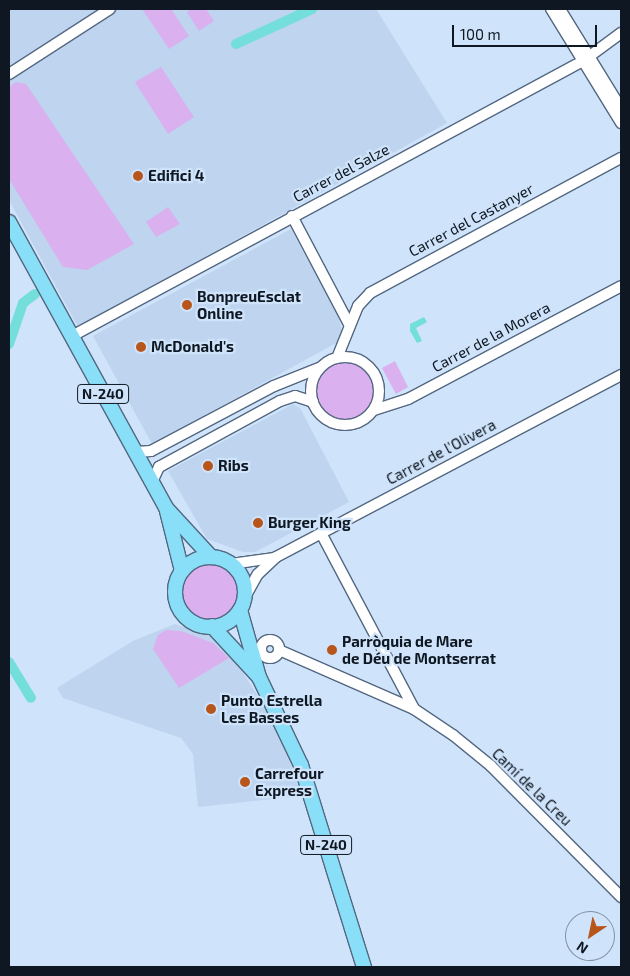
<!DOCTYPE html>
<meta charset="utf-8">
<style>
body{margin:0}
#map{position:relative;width:630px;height:976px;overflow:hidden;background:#cfe3fa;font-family:"Exo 2",sans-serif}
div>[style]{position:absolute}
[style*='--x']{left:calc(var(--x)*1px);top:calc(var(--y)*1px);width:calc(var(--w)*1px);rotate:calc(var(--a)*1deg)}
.built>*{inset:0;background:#bed4ef}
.green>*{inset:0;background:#dab0ee}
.round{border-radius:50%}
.water>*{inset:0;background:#74deda}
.canal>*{height:10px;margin:-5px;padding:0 5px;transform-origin:5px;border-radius:5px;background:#74deda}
.roads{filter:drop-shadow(1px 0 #536781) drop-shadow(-1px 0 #536781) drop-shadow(0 1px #536781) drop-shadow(0 -1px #536781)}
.minor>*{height:10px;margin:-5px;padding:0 5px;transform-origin:5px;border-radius:5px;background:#fff}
.minor>.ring{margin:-5px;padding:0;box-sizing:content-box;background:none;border:10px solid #fff;border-radius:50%}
.major>*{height:14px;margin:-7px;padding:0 7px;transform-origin:7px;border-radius:7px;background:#89dff8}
.major>.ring{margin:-7px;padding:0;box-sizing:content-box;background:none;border:14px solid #89dff8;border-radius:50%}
.dots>*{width:14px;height:14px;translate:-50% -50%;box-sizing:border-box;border:2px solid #cfe3fa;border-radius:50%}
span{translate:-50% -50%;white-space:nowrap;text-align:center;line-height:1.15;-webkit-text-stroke:4.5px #cfe3fa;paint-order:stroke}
.shield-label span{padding:1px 4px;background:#cfe3fa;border:1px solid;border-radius:4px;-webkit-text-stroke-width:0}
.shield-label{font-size:14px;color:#0f1822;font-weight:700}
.street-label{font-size:15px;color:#0f1822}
.poi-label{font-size:15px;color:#0f1822;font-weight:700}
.left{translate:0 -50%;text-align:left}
.frame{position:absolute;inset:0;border:10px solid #0f1822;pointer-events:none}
.north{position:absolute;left:565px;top:911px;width:50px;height:50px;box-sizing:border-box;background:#cfe3fa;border:1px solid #8292a4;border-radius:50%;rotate:214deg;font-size:14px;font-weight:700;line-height:20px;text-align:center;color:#0f1822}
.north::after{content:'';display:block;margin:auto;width:18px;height:22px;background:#b8551b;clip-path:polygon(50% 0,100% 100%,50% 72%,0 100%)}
.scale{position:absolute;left:452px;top:25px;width:145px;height:22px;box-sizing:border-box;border:2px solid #0f1822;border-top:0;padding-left:6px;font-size:15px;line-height:18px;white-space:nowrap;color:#0f1822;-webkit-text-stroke:4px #cfe3fa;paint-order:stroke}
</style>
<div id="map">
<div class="built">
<div style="clip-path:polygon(9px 9px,376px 9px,447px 123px,78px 327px,9px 200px)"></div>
<div style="clip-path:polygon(291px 229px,339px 318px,342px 333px,338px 342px,152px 444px,93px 336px)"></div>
<div style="clip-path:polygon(293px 404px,300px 408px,349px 502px,255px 552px,243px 552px,207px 539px,168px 471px)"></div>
<div style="clip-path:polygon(175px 624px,216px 638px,227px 648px,276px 724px,302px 796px,198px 807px,193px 754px,181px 738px,63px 698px,57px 688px,133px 641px)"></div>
</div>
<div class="green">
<div style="clip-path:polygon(142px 9px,171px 9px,189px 36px,169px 49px)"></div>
<div style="clip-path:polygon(191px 9px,206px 9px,214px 21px,199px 31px,187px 12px)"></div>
<div style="clip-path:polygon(161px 67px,194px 117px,168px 134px,135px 82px)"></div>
<div style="clip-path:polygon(16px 82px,26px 84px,134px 244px,87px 270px,63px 267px,9px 179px,9px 87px)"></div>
<div style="clip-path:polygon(168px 207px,180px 224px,156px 237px,146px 222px)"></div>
<div style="clip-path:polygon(395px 361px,408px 387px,396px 394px,382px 368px)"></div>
<div class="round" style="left:315px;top:362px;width:58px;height:58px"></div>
<div class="round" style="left:182px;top:562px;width:58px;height:58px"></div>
<div style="clip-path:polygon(166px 630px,181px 631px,213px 643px,229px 658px,179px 688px,153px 649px,158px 635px)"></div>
</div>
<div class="water">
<div style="clip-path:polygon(424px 317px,427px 322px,416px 328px,422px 341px,417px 343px,410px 331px,410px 324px)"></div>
</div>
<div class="canal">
<div style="--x:236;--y:44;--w:84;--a:-24.7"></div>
<div style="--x:9;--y:344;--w:43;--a:-71.1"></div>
<div style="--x:23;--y:303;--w:15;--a:-37"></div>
<div style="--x:9;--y:662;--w:42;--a:58.6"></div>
</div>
<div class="roads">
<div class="minor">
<div style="--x:551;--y:9;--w:134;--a:58.4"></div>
<div style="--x:560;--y:9;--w:116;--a:58.4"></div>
<div style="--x:9;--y:74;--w:120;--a:-32.8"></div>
<div style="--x:292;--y:216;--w:122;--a:62.2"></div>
<div style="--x:72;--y:336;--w:580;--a:-28.29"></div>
<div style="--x:583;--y:61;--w:47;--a:-36.4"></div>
<div class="ring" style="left:311px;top:357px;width:58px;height:58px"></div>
<div style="--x:337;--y:358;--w:56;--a:-68"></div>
<div style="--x:358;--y:306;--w:18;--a:-47"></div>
<div style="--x:370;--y:293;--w:285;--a:-28.3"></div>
<div style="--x:374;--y:410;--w:36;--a:-18"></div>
<div style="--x:408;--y:399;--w:241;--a:-27.9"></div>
<div style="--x:136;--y:452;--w:15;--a:-4"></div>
<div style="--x:151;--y:451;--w:139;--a:-27.9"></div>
<div style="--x:274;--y:386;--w:48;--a:-21.8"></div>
<div style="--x:152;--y:482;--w:17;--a:-65"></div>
<div style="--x:159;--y:467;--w:138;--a:-28.6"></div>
<div style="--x:280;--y:401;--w:16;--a:-18"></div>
<div style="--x:295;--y:396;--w:19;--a:18"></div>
<div style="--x:321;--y:533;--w:199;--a:62.1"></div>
<div style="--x:231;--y:564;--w:42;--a:-8.1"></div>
<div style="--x:245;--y:597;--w:26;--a:-61"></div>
<div style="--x:258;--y:574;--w:25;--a:-43"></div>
<div style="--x:276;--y:557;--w:390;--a:-27.8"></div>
<div class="ring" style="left:261px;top:640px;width:8px;height:8px"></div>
<div style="--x:279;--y:650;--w:147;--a:23.6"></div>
<div style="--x:414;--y:709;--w:47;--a:33.7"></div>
<div style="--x:453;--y:735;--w:49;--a:39.2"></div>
<div style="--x:491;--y:766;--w:185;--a:45.2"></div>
</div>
<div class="major">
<div style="--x:9;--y:222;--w:326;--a:61.2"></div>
<div style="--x:166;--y:508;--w:67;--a:47.4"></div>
<div style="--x:167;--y:511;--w:62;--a:76"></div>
<div class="ring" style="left:175px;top:557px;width:56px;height:56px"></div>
<div style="--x:240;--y:610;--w:70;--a:74.2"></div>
<div style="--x:259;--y:677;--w:98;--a:64.5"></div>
<div style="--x:301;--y:765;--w:212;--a:72.7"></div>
<div style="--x:212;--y:626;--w:67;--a:47.4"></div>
</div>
</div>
<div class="dots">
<div style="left:138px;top:176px;background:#b8551b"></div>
<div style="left:187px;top:305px;background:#b8551b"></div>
<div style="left:141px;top:347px;background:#b8551b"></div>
<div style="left:208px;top:466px;background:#b8551b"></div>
<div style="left:258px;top:523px;background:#b8551b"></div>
<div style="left:332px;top:650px;background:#b8551b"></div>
<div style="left:211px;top:709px;background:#b8551b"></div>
<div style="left:245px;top:782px;background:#b8551b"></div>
</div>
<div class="shield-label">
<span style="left:103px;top:394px">N-240</span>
<span style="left:326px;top:845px">N-240</span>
</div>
<div class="street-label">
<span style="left:341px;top:173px;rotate:-28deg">Carrer del Salze</span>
<span style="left:471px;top:220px;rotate:-28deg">Carrer del Castanyer</span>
<span style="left:491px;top:337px;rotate:-28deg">Carrer de la Morera</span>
<span style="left:441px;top:452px;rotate:-28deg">Carrer de l'Olivera</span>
<span style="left:532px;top:787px;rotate:44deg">Camí de la Creu</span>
</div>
<div class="poi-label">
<span class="left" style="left:148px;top:176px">Edifici 4</span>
<span class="left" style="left:197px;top:305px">BonpreuEsclat<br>Online</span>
<span class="left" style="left:151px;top:347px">McDonald's</span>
<span class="left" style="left:218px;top:466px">Ribs</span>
<span class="left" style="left:268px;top:523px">Burger King</span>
<span class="left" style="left:342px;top:650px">Parròquia de Mare<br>de Déu de Montserrat</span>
<span class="left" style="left:221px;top:709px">Punto Estrella<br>Les Basses</span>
<span class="left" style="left:255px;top:782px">Carrefour<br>Express</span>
</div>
<div class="frame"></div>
<div class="north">N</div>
<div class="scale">100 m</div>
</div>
